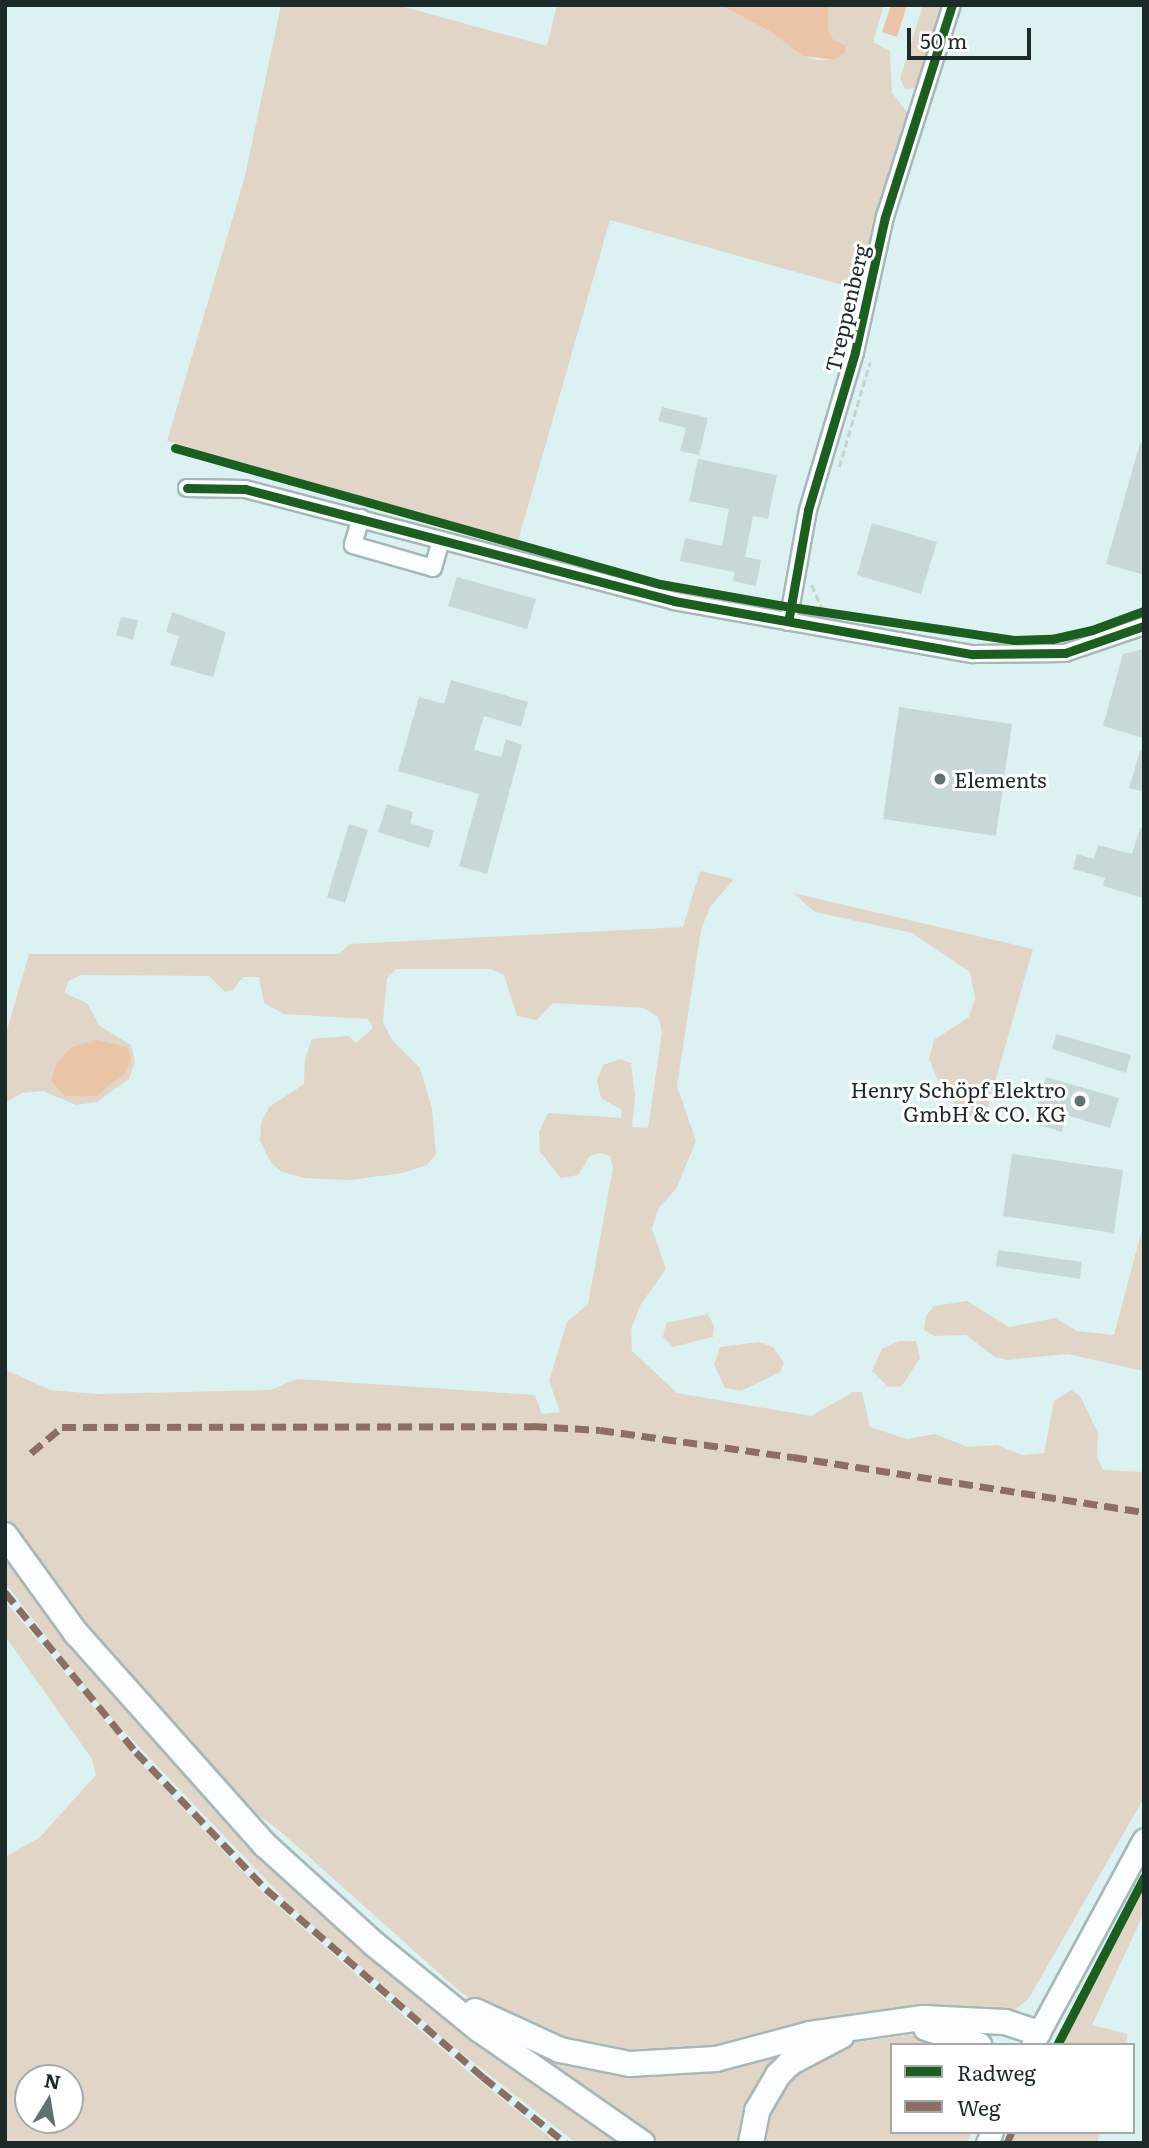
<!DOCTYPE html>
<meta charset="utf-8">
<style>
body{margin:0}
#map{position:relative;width:1149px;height:2148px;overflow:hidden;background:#dcf2f2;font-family:Literata,serif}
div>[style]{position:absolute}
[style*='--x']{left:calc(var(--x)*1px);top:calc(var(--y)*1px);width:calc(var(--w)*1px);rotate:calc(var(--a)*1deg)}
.green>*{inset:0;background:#e1d5c8}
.water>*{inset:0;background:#eac4a6}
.building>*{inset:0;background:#c8d8d9}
.path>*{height:2.5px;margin-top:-1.25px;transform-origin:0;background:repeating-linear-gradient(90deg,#c8d1d1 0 7px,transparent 0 10.5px)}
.roads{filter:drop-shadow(2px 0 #a7b7b7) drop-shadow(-2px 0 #a7b7b7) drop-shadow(0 2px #a7b7b7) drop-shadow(0 -2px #a7b7b7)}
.minor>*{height:16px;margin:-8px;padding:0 8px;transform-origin:8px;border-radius:8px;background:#fafdfd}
.major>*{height:21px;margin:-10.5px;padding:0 10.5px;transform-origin:10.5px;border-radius:10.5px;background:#fafdfd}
.highway>*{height:24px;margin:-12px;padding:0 12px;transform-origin:12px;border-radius:12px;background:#fafdfd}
.quiet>*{height:7px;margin-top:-3.5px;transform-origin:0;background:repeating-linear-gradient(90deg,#8d6e63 0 14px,transparent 0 21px)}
.cycleway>*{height:9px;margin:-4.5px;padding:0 4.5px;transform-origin:4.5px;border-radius:4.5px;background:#1b5e20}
.dots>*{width:19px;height:19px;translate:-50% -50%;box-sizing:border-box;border:4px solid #fff;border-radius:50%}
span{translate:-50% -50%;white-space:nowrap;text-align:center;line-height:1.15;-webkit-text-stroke:6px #fff;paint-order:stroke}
.street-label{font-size:21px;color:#1c2a2a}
.poi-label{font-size:21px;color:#1c2a2a}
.left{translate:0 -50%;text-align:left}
.right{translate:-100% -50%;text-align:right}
.frame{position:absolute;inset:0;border:7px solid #1c2a2a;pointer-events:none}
.legend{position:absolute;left:890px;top:2043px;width:245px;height:91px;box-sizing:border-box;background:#fff;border:2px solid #a4aaaa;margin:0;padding:9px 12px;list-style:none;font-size:21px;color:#1c2a2a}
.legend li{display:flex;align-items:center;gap:14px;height:35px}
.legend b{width:35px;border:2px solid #a4aaaa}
.north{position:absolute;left:14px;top:2064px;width:70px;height:70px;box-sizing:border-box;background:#fff;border:2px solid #a4aaaa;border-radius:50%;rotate:11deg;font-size:19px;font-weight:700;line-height:28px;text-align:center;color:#1c2a2a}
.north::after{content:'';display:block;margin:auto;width:24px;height:32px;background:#5f7070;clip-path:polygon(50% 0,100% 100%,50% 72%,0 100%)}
.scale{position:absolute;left:907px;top:28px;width:124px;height:32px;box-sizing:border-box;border:4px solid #1c2a2a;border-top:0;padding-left:9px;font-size:21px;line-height:24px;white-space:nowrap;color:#1c2a2a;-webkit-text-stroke:5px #fff;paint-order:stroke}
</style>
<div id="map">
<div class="green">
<div style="clip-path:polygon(281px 5px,397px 5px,547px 46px,557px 5px,720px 5px,769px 31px,803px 56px,818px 60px,834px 60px,846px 47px,833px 39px,828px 29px,828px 5px,884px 5px,873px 42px,890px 51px,892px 93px,908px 113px,860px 290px,610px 220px,518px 541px,167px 441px,245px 176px)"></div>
<div style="clip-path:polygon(923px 5px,942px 5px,916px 87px,906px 90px,900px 79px)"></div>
<div style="clip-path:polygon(700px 871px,734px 879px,710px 907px,701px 930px,677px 1086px,696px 1141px,676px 1189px,658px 1209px,652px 1229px,666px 1269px,641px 1304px,631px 1329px,632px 1351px,677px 1393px,811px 1416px,853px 1392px,862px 1392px,870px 1427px,907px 1439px,935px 1434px,968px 1447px,997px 1445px,1022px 1455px,1044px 1453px,1054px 1401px,1071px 1390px,1080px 1396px,1098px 1433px,1097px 1456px,1103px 1470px,1144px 1472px,1144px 1798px,1029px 1998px,1012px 2012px,703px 2055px,585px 2050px,491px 2014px,458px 1990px,280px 1831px,234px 1797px,138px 1691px,5px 1516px,5px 1364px,8px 1371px,50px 1390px,97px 1394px,270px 1390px,297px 1379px,535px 1395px,542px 1414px,560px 1412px,549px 1381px,567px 1322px,588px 1304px,613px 1168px,610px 1156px,600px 1153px,590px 1156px,578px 1175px,561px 1178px,540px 1152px,539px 1132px,548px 1113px,621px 1118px,622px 1110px,601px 1098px,597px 1081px,603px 1065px,620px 1059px,631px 1063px,635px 1096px,632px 1127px,648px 1128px,662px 1032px,658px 1017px,644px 1008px,553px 1003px,537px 1020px,517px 1016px,504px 975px,491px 969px,396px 969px,387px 978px,383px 1022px,392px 1040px,420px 1068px,432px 1108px,436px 1154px,427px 1165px,403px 1173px,350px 1180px,304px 1178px,282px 1172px,271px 1163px,260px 1141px,261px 1123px,269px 1107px,304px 1084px,305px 1059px,312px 1039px,348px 1036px,356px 1043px,373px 1028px,368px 1019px,284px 1014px,264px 1003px,259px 977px,243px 977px,233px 990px,225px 992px,209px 976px,81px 975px,69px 981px,64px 993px,87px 1003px,100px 1026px,131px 1045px,135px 1061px,129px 1079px,97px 1102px,76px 1105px,43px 1091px,22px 1093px,5px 1103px,5px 1037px,29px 954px,339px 954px,350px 944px,683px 927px)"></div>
<div style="clip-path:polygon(793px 893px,1033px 949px,983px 1124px,961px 1111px,942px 1090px,929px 1059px,934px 1040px,969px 1017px,975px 998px,970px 972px,912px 933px,815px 912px)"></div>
<div style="clip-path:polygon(1144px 1222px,1144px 1371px,1068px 1354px,1007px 1360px,995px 1357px,966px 1335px,934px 1336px,924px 1330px,926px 1316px,934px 1306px,967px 1301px,1009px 1327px,1055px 1318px,1077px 1331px,1114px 1335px)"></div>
<div style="clip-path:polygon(708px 1314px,714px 1326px,713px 1337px,673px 1347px,663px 1337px,666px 1323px)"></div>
<div style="clip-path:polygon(899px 1341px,916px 1341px,920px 1358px,902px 1386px,888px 1387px,872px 1371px,882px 1349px)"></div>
<div style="clip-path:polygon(759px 1342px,773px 1347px,784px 1363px,780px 1372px,741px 1391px,725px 1388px,714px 1365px,720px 1347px)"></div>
<div style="clip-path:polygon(5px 1552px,105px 1683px,232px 1825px,625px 2143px,576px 2143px,445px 2040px,292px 1907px,100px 1706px,5px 1583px)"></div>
<div style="clip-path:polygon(evenodd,5px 1601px,137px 1759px,263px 1893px,465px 2069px,557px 2143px,5px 2143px,5px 1857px,39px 1838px,96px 1775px,92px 1759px,5px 1636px,5px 1601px,28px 2078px,70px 2078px,70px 2120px,28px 2120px,28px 2078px)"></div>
<div style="clip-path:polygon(1144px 1883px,1144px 1913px,1092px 2025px,1128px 2034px,1125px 2045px,1059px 2045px)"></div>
<div style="clip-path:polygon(909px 2035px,959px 2045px,892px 2045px,892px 2132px,972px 2132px,967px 2143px,759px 2143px,783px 2079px,843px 2044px)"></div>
<div style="clip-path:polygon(811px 2040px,746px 2143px,661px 2143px,533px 2058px,531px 2047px,564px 2060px)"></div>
<div style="clip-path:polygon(1016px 2132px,1100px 2132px,1097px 2143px,1011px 2143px)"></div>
</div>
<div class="water">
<div style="clip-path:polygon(720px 5px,828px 5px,828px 29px,833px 39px,846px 46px,845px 52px,834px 60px,803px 56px,769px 31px)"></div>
<div style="clip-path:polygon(891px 5px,907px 5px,897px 37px,882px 32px)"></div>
<div style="clip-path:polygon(97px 1040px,127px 1047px,131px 1059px,124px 1074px,96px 1096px,65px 1096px,51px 1081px,56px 1064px,72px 1047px)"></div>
</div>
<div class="building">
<div style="clip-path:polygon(662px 407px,708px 418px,699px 455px,680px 451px,686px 428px,658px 421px)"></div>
<div style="clip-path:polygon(1140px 443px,1144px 444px,1144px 575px,1106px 564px)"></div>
<div style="clip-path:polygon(698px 459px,777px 475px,768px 519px,753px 516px,745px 557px,761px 560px,756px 586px,733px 581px,735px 572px,680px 561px,685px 538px,722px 546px,729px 509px,689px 501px)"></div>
<div style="clip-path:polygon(872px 523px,937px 542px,921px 594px,857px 575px)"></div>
<div style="clip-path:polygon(457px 577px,536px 599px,527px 629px,448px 606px)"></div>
<div style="clip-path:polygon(172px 612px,226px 632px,213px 677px,170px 665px,179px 636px,166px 632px)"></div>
<div style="clip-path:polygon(121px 617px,138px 620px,133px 640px,116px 635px)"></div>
<div style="clip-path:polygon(1144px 649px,1144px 738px,1103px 726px,1123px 654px)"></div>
<div style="clip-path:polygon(451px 680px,528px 702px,521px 727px,484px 716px,474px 750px,501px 757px,506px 739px,522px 745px,487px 874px,459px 866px,479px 794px,398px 771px,419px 697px,444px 704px)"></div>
<div style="clip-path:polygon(899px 707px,1012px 724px,996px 836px,883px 819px)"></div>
<div style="clip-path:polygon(1140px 751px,1144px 751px,1144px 792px,1129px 788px)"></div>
<div style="clip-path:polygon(387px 804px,413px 812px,410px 823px,434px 831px,429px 848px,378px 832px)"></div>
<div style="clip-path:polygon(349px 824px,368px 830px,345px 903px,327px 897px)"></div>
<div style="clip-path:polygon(1140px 828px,1144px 828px,1144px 898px,1103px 886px,1105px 878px,1073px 869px,1077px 854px,1094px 859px,1098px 845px,1132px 854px)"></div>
<div style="clip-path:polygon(1056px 1034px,1131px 1055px,1126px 1073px,1052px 1049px)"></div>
<div style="clip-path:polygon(1046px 1077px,1119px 1098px,1110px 1128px,1066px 1115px,1062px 1132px,1040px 1125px,1044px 1109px,1037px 1107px)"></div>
<div style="clip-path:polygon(1012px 1154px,1123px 1170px,1114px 1233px,1003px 1216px)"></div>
<div style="clip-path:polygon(998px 1250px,1082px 1262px,1080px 1279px,996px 1266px)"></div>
</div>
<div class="path">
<div style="--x:175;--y:448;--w:146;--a:16.3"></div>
<div style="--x:839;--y:467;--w:109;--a:-73.6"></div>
<div style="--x:812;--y:585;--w:28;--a:67"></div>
</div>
<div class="roads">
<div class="minor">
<div style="--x:187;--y:488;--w:58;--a:1"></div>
<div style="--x:245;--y:489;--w:443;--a:14.6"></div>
<div style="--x:674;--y:601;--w:304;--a:10.1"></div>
<div style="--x:973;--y:654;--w:92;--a:-0.6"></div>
<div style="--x:1065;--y:653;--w:83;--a:-18.9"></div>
<div style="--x:361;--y:518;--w:28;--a:107"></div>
<div style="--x:353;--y:545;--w:83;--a:16"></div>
<div style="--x:433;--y:568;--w:29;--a:-74"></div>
<div style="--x:788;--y:622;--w:114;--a:-79.9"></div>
<div style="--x:808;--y:510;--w:165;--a:-73.4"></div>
<div style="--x:855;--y:352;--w:138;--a:-77.5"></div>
<div style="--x:885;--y:217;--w:222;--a:-72.5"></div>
</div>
<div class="major">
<div style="--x:1032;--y:2045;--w:234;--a:-61.5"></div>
<div style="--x:987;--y:2143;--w:12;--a:-66"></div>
</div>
<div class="highway">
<div style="--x:5;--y:1535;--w:121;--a:54.1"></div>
<div style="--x:76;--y:1633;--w:284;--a:48.3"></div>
<div style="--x:265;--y:1845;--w:147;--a:42.2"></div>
<div style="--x:374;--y:1944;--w:136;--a:39.1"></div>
<div style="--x:480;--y:2030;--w:198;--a:34.9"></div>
<div style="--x:475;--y:2011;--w:94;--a:24.6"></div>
<div style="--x:560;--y:2050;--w:71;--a:11.3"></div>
<div style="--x:630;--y:2064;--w:86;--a:-3.3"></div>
<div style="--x:716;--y:2059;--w:97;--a:-14.9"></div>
<div style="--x:810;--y:2034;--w:114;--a:-8.1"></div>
<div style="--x:923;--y:2018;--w:82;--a:2.8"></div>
<div style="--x:1005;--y:2022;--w:35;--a:18"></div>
<div style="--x:926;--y:2028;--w:56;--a:17.8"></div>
<div style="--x:751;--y:2143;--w:33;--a:-79"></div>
<div style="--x:757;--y:2111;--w:42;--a:-59.7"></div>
<div style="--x:778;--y:2075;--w:17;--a:-45"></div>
<div style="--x:790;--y:2063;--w:58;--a:-27.9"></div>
</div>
</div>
<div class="quiet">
<div style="--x:31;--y:1453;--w:40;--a:-40"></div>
<div style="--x:62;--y:1427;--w:471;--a:-0.1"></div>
<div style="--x:533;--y:1426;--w:67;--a:3.4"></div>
<div style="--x:600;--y:1430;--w:195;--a:8"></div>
<div style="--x:793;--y:1457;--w:355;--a:8.9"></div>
<div style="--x:5;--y:1592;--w:207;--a:50.7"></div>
<div style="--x:136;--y:1752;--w:189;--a:46.5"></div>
<div style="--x:266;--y:1889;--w:287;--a:40.9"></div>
<div style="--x:483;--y:2077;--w:106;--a:38.5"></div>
<div style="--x:1007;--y:2143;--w:12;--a:-66"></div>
</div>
<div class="cycleway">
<div style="--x:175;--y:448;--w:504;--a:15.66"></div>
<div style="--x:660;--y:584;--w:133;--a:10"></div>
<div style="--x:791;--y:607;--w:225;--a:8.4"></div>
<div style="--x:1014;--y:640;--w:38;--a:-2"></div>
<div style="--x:1052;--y:639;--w:41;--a:-12.7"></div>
<div style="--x:1092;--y:630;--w:55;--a:-20.1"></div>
<div style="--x:187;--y:488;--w:58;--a:1"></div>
<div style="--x:245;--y:489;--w:443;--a:14.6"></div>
<div style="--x:674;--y:601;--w:304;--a:10.1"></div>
<div style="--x:973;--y:654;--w:92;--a:-0.6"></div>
<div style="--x:1065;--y:653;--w:83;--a:-18.9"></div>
<div style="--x:789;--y:617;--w:109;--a:-79.9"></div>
<div style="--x:808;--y:510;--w:165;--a:-73.4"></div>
<div style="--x:855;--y:352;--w:138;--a:-77.5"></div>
<div style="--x:885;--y:217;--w:222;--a:-72.5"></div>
<div style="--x:1057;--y:2045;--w:189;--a:-62.6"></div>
</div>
<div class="dots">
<div style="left:940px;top:779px;background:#5f7070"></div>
<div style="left:1080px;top:1101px;background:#5f7070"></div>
</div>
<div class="street-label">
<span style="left:846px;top:308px;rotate:-77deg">Treppenberg</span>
</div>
<div class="poi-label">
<span class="left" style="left:954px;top:779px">Elements</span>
<span class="right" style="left:1066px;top:1101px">Henry Schöpf Elektro<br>GmbH &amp; CO. KG</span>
</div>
<div class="frame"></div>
<ul class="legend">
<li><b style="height:9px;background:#1b5e20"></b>Radweg</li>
<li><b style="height:9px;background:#8d6e63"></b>Weg</li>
</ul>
<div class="north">N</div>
<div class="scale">50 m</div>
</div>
